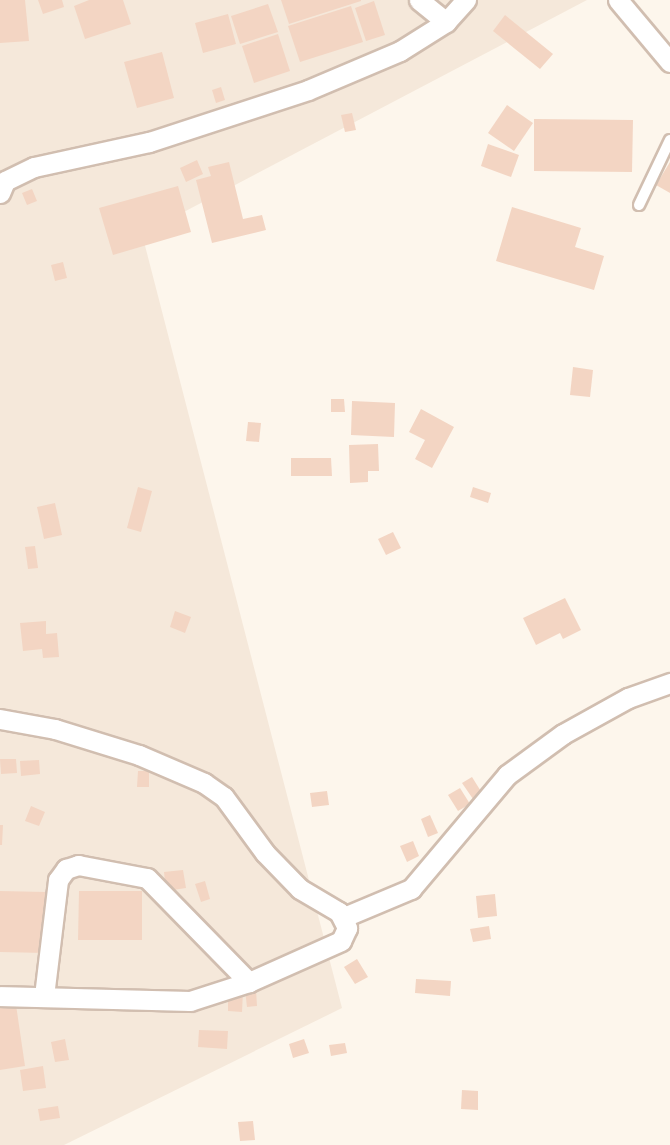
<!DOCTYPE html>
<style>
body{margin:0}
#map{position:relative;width:670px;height:1145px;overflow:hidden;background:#fdf6ec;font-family:"Titillium Web",sans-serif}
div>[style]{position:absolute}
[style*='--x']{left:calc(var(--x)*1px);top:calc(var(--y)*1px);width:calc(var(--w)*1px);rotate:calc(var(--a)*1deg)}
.residential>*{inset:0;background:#f5e8da}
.building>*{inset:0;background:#f3d5c3}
.roads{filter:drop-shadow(2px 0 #d1beb0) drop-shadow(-2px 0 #d1beb0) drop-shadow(0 2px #d1beb0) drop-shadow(0 -2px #d1beb0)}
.lane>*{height:10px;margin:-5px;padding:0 5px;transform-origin:5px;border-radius:5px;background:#fff}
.street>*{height:19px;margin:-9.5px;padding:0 9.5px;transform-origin:9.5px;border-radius:9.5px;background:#fff}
span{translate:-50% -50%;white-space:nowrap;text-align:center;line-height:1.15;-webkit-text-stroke:7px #fffaf3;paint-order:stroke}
</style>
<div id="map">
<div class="residential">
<div style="clip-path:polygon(0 0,587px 0,142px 234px,342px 1008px,64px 1145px,0 1145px)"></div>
</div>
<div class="building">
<div style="clip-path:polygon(0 0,25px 0,29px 41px,0 43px)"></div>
<div style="clip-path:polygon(38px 0,62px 0,64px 7px,43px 14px)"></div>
<div style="clip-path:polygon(123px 0,131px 24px,85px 39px,74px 6px,89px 0)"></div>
<div style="clip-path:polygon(281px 0,361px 0,361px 1px,289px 24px)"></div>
<div style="clip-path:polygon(374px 1px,385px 35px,366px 41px,355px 8px)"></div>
<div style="clip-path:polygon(268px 4px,278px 32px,240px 44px,231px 16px)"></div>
<div style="clip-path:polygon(351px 6px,363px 42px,300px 62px,288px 26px)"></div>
<div style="clip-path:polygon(228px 14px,236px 44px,203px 53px,195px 23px)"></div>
<div style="clip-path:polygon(505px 15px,553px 54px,540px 69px,493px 31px)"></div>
<div style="clip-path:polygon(278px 34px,290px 71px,254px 83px,242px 46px)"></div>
<div style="clip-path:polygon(162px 52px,174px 98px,137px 108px,124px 62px)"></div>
<div style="clip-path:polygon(221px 87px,225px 100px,216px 103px,212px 90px)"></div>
<div style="clip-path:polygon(507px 105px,533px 123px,514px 151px,488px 133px)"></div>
<div style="clip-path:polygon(352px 113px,356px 130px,345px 132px,341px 115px)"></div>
<div style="clip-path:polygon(534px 119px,633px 120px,632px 172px,534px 171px)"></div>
<div style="clip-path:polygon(488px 144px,519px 155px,511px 177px,481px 166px)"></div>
<div style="clip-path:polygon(197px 160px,203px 174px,186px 182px,180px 168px)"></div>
<div style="clip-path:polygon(229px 162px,243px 219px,262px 215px,266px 230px,212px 243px,196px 180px,211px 176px,208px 167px)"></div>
<div style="clip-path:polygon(670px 162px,670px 193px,656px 185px)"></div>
<div style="clip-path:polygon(178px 186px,191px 232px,113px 255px,99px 208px)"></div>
<div style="clip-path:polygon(32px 189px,37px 201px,27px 205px,22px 193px)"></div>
<div style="clip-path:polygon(512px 207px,581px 228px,575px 247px,604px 256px,594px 290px,496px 261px)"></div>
<div style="clip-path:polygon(63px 262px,67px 278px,55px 281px,51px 265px)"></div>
<div style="clip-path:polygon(573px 367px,593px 370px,590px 397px,570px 395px)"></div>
<div style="clip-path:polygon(331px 399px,344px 399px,345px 412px,331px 412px)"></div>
<div style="clip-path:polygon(352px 401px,395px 403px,394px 437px,351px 435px)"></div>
<div style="clip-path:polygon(421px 409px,454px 427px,432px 468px,415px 459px,425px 440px,409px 432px)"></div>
<div style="clip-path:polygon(248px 422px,261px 423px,259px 442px,246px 441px)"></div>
<div style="clip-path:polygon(378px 444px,379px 471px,368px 471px,368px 482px,350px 483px,349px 445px)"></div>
<div style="clip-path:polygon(291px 458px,331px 458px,332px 476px,291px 476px)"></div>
<div style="clip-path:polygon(138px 487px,152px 491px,141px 532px,127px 528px)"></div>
<div style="clip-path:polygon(473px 487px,491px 493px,488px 503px,470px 497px)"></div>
<div style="clip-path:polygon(55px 503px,62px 535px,44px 539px,37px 507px)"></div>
<div style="clip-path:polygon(393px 532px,401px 548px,386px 555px,378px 539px)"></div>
<div style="clip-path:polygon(35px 546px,38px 568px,28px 569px,25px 547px)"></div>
<div style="clip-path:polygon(565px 598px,581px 630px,563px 639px,560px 633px,536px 645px,523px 618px)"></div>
<div style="clip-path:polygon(175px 611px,191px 617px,185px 633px,170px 627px)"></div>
<div style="clip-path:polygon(46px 621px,46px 634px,57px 633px,59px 657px,43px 658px,42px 649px,23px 651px,20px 623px)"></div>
<div style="clip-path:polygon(0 759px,16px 759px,17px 773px,1px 774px)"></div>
<div style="clip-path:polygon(39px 760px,40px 774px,21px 776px,20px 761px)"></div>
<div style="clip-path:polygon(138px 771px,149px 771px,149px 787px,137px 787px)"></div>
<div style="clip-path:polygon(472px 777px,482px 793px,473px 799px,462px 783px)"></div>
<div style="clip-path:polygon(460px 788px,470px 804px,458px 811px,448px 795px)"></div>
<div style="clip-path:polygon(327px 791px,329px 805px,312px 807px,310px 793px)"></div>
<div style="clip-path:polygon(31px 806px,45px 812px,39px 826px,25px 821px)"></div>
<div style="clip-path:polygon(430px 815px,438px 833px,428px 837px,421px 819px)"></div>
<div style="clip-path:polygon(0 825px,3px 825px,2px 845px,0 845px)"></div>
<div style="clip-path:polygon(413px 841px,419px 856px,407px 862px,400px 846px)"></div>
<div style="clip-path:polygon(183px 870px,186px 888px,166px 891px,164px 872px)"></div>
<div style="clip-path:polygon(205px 881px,210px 899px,201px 902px,195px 884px)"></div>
<div style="clip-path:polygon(0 891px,46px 892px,45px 953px,0 952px)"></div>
<div style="clip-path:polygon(79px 891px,142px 891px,142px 940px,78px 940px)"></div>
<div style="clip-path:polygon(495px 894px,497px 916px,478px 918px,476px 896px)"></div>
<div style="clip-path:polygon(489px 926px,491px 939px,473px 942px,470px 929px)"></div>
<div style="clip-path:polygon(357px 959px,368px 977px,355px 984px,344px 967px)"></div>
<div style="clip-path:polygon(416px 979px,451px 981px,450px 996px,415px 993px)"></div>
<div style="clip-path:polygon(245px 990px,256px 990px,257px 1006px,247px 1007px)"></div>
<div style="clip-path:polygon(228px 991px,243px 991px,242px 1012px,228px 1011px)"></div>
<div style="clip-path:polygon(15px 998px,25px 1066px,0 1070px,0 1000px)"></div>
<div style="clip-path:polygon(199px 1030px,228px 1031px,227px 1049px,198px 1047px)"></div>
<div style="clip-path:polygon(65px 1039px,69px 1060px,55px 1062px,51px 1042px)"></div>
<div style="clip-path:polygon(304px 1039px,309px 1053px,293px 1058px,289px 1044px)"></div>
<div style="clip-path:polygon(345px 1043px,347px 1053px,331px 1056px,329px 1045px)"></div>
<div style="clip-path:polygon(43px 1066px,46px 1088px,23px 1091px,20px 1070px)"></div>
<div style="clip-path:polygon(462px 1090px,478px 1091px,478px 1110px,461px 1109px)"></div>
<div style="clip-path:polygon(58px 1106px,60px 1118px,40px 1121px,38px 1109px)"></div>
<div style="clip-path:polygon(253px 1121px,255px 1140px,240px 1141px,238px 1122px)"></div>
</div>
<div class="roads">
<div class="lane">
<div style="--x:639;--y:205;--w:72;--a:-64.5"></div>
</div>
<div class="street">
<div style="--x:419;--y:0;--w:35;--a:39"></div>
<div style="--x:618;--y:0;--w:81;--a:50"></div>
<div style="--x:0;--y:193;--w:13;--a:-67"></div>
<div style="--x:5;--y:181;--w:32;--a:-26"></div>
<div style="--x:34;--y:167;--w:118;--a:-12.3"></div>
<div style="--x:149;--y:142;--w:167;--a:-18.1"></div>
<div style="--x:308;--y:90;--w:100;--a:-23"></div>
<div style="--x:400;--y:51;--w:54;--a:-32.2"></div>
<div style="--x:446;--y:22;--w:30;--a:-48"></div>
<div style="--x:0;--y:719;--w:56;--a:10.3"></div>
<div style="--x:55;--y:729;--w:88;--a:17.2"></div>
<div style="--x:139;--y:755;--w:71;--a:23.3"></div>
<div style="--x:204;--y:783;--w:24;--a:35"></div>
<div style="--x:224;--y:797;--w:69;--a:53.8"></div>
<div style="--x:265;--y:853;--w:50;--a:45.8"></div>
<div style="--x:300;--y:889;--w:45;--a:30.5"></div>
<div style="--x:339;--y:912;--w:18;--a:63"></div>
<div style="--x:347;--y:928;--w:14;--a:115"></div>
<div style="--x:341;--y:941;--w:101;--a:156"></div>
<div style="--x:249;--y:982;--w:62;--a:162.1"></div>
<div style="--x:190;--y:1001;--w:190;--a:-178.5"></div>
<div style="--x:344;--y:917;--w:73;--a:-22.7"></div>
<div style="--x:411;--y:889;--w:149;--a:-49.9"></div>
<div style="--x:507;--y:775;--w:69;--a:-36.2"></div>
<div style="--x:563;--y:734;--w:74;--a:-29"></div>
<div style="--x:628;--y:698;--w:45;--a:-19.7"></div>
<div style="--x:44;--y:996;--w:117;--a:-83.1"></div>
<div style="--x:58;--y:880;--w:14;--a:-54"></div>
<div style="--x:66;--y:869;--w:13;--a:-18"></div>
<div style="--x:78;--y:865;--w:70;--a:10.7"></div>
<div style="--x:147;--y:878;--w:146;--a:45.6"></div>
</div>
</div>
</div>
